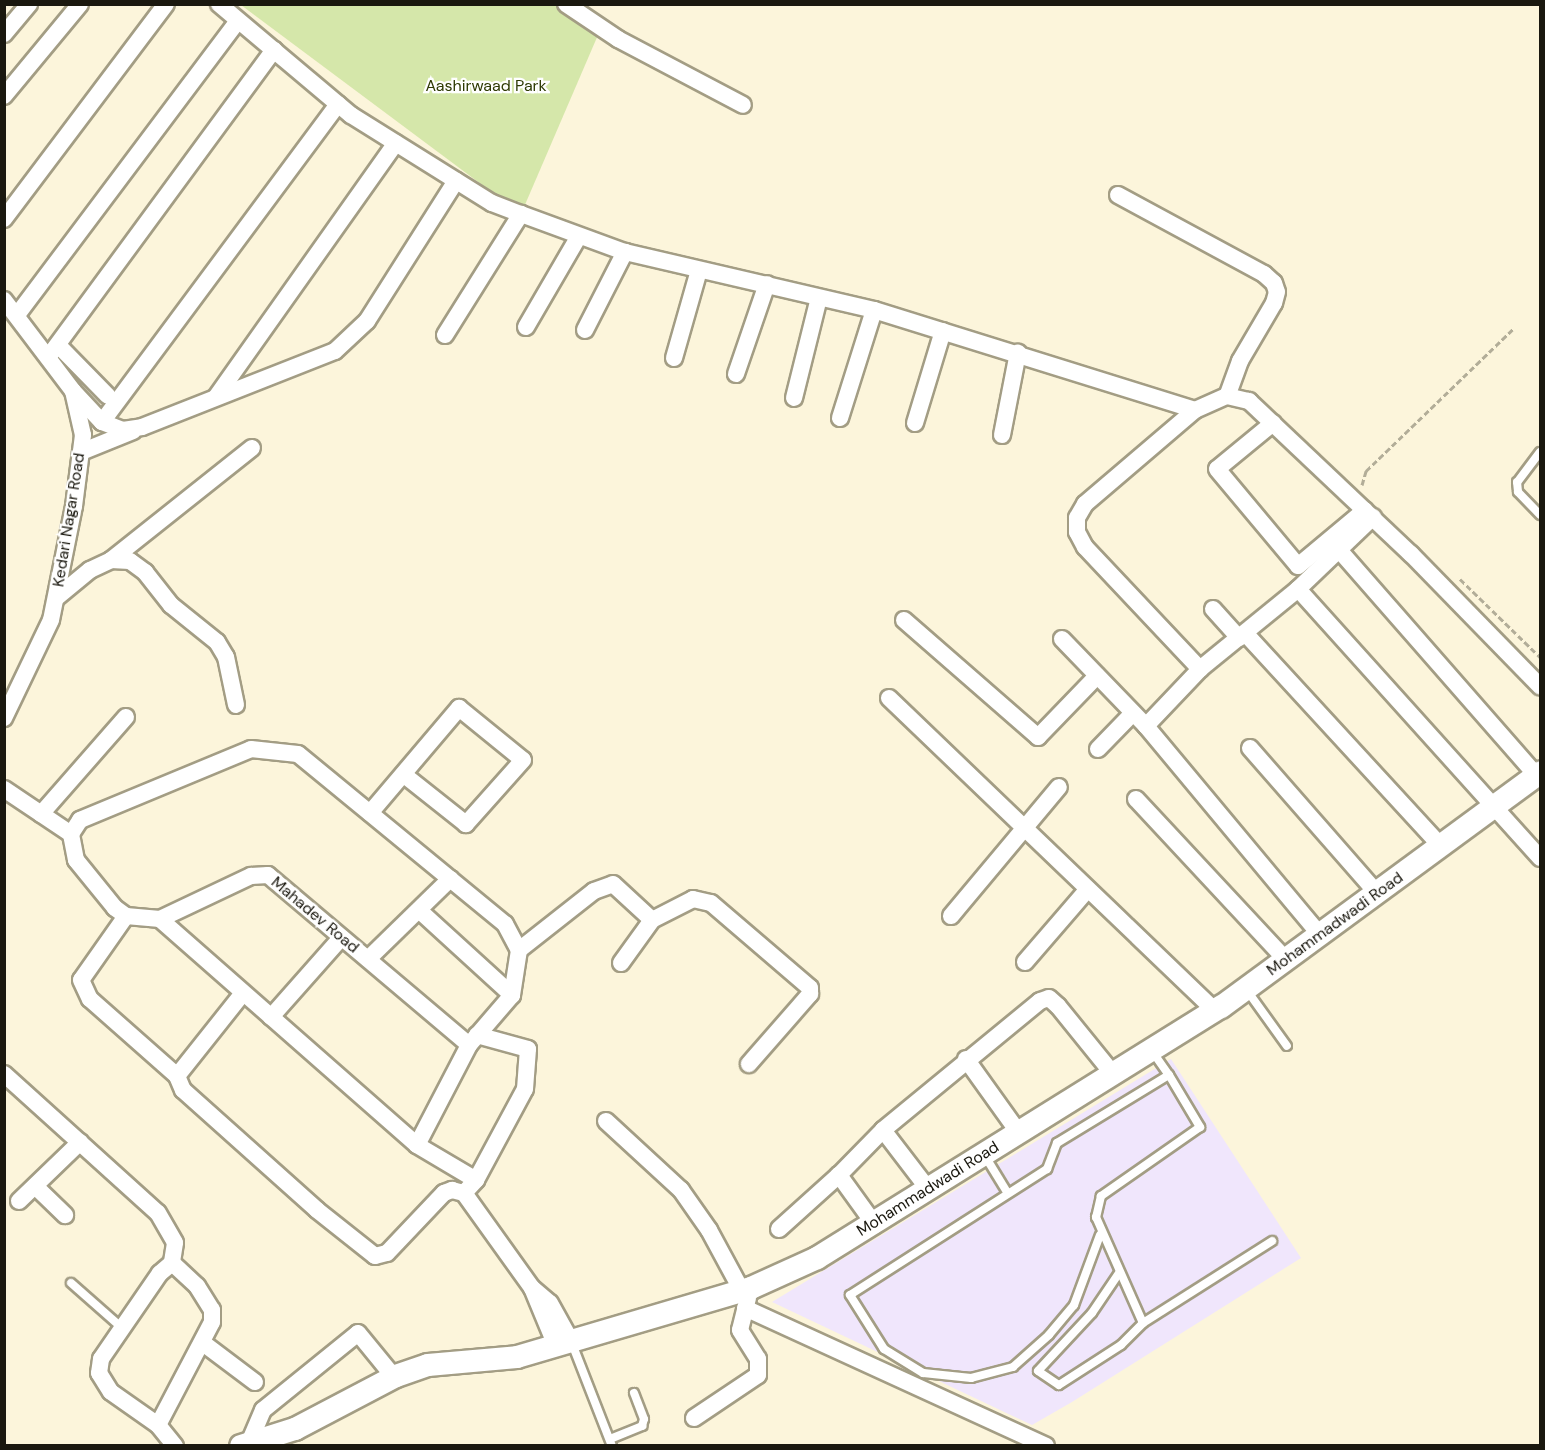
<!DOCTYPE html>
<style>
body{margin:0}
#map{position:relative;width:1545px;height:1450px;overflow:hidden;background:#fcf5db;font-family:"DM Sans",sans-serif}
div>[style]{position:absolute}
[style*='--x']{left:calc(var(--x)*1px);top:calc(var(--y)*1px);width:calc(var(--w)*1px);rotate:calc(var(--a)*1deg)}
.medical>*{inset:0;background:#f0e6fc}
.green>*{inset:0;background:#d5e7aa}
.path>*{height:3px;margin-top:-1.5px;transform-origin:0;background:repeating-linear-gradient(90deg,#b2ad98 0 6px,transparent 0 9px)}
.roads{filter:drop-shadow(2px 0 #a39d84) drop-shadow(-2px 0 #a39d84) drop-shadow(0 2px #a39d84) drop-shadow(0 -2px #a39d84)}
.service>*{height:8px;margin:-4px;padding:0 4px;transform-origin:4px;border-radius:4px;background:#fff}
.minor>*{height:16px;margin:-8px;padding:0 8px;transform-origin:8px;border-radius:8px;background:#fff}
.secondary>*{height:22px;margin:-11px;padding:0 11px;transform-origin:11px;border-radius:11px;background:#fff}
span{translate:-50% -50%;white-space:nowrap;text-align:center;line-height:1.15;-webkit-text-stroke:4.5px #fff;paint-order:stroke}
.park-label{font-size:16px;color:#2e3a04}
.street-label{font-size:16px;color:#1a180f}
.frame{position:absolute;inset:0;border:6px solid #1a180f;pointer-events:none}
</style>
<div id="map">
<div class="medical">
<div style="clip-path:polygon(1171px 1059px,1301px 1258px,1072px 1402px,1032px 1425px,772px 1302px)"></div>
</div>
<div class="green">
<div style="clip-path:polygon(241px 5px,562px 5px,601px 28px,521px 214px)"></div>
</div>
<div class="path">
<div style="--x:1362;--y:485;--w:15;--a:-74"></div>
<div style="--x:1366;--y:471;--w:206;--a:-44"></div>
<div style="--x:1460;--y:579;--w:112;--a:44.3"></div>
</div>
<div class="roads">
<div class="service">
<div style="--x:1540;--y:452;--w:38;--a:127"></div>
<div style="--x:1517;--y:482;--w:10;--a:84"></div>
<div style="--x:1518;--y:492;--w:32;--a:46"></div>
<div style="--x:1246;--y:989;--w:70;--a:54.3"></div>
<div style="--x:1152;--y:1051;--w:29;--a:55"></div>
<div style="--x:985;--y:1156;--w:42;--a:58.6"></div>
<div style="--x:1100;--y:1235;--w:75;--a:110.4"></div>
<div style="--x:1074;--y:1305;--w:39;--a:130"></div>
<div style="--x:1049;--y:1335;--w:48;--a:138.4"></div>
<div style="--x:1013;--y:1367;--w:43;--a:165.3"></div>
<div style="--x:971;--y:1378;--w:48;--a:-174.1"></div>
<div style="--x:923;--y:1373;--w:46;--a:-148.4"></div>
<div style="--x:884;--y:1349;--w:64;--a:-122.2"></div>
<div style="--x:850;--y:1295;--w:234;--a:-32.6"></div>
<div style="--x:1047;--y:1169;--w:28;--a:-69"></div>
<div style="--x:1057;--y:1143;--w:131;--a:-31.3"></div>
<div style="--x:1169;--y:1075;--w:61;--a:59.2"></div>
<div style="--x:1200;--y:1127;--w:121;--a:145.1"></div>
<div style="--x:1101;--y:1196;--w:22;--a:103"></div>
<div style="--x:1096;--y:1217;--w:116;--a:66.1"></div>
<div style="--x:1119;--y:1273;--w:48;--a:124"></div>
<div style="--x:1092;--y:1313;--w:79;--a:133"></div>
<div style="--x:1038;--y:1371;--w:25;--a:34"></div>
<div style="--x:1059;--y:1385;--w:74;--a:-32.8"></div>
<div style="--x:1121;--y:1345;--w:31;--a:-45"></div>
<div style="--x:1143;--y:1323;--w:153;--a:-32.4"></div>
<div style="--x:71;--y:1283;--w:68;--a:41.4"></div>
<div style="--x:571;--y:1341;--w:113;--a:68.7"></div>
<div style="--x:610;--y:1439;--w:35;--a:-22"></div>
<div style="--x:642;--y:1426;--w:7;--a:-74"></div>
<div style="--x:644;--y:1419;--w:28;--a:-111"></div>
</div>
<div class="minor">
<div style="--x:219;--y:4;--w:172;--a:40.1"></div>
<div style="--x:351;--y:115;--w:166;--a:32"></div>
<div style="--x:492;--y:203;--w:31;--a:21"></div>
<div style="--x:521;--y:214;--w:111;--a:20.1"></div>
<div style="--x:625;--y:252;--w:256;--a:13.1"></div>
<div style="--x:874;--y:310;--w:336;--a:17.3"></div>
<div style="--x:1195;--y:410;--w:35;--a:-24"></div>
<div style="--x:1227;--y:396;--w:23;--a:13"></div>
<div style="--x:1249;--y:401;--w:223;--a:43.4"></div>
<div style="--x:1411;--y:554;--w:185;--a:45.7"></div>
<div style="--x:566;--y:4;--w:63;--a:33.9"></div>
<div style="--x:618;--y:39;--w:141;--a:27.8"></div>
<div style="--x:4;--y:34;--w:39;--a:-50"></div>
<div style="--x:4;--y:96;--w:119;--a:-50.4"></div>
<div style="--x:1118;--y:195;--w:166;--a:28.4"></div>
<div style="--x:1264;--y:274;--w:13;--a:42"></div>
<div style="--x:1274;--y:283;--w:9;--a:72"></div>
<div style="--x:1277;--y:292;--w:11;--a:105"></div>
<div style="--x:1274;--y:303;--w:67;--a:120.4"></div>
<div style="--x:1240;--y:361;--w:37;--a:110"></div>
<div style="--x:4;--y:219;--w:269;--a:-53"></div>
<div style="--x:4;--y:300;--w:114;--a:52.8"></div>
<div style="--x:73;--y:391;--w:45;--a:77.2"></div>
<div style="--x:83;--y:435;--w:72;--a:97.2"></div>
<div style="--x:74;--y:506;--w:116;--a:101.4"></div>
<div style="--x:51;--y:620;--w:109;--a:115.6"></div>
<div style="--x:17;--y:315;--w:368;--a:-53.1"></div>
<div style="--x:526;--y:327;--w:105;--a:-59.8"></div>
<div style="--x:585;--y:330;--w:88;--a:-62.9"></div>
<div style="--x:445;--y:335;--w:143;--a:-57.9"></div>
<div style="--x:58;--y:345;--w:71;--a:45.6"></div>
<div style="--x:49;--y:356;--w:380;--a:-53.7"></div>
<div style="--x:674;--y:358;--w:91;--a:-74.1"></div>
<div style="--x:736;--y:374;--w:95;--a:-71"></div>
<div style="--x:73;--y:391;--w:42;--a:46.9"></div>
<div style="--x:102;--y:422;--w:22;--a:21"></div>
<div style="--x:123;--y:430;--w:19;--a:-9"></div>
<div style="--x:142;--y:427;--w:207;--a:-21.5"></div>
<div style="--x:335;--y:351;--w:44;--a:-43.2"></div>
<div style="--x:367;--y:321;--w:166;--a:-57.6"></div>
<div style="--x:216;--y:397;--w:311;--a:-54.7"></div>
<div style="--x:794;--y:398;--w:103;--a:-76"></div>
<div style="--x:1195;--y:410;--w:145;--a:139.5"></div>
<div style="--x:1085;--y:504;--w:16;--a:120"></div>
<div style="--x:1077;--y:518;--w:14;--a:90"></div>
<div style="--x:1077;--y:532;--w:17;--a:62"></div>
<div style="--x:1085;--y:547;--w:168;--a:46.7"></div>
<div style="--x:840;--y:418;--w:113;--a:-72.5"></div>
<div style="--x:102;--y:422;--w:396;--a:-53.4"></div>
<div style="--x:915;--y:423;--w:96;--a:-73.1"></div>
<div style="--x:1273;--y:423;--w:72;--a:140.6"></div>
<div style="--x:1217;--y:469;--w:126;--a:50.1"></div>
<div style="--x:1298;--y:566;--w:87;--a:-39.9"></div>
<div style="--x:1002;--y:435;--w:84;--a:-79"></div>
<div style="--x:81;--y:452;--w:56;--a:-22"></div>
<div style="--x:1340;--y:551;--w:299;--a:48.8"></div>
<div style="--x:111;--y:560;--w:180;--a:-38.5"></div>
<div style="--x:1298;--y:589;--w:362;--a:48"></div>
<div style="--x:56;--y:598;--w:44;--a:-39.5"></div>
<div style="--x:90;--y:570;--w:23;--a:-25"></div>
<div style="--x:111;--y:560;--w:19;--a:3"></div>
<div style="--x:130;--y:561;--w:19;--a:36"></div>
<div style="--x:145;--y:572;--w:42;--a:51.8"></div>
<div style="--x:171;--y:605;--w:59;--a:38.8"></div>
<div style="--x:217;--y:642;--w:17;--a:59"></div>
<div style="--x:226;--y:657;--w:49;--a:78.2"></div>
<div style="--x:1213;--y:609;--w:39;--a:48"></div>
<div style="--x:904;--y:620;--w:178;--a:41.1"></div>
<div style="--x:1038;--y:737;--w:85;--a:-46"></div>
<div style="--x:1245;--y:633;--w:289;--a:47.4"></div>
<div style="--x:1062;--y:639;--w:121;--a:46"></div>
<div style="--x:1146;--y:726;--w:272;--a:50.2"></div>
<div style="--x:889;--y:698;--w:451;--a:43.8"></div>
<div style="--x:1146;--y:726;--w:79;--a:-46.5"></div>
<div style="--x:1200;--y:669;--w:127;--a:-39.2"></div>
<div style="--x:1298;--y:589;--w:104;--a:-43.8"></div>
<div style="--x:1250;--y:748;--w:193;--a:48.8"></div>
<div style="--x:1098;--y:749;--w:50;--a:-45.8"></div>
<div style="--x:4;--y:789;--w:81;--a:33.9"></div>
<div style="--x:1136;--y:799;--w:220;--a:47"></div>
<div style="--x:370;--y:813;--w:138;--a:-49.7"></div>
<div style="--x:459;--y:708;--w:82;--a:39.1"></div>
<div style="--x:523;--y:760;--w:86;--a:131.7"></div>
<div style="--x:466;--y:824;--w:80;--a:-141.6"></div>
<div style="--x:41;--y:814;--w:129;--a:-48.8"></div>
<div style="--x:126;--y:916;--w:78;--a:125.1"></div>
<div style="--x:81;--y:980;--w:21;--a:65"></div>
<div style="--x:90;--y:999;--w:116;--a:41.5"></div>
<div style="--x:951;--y:916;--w:168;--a:-50.1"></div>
<div style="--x:160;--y:919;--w:34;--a:-175"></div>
<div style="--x:126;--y:916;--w:14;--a:-144"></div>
<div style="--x:115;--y:908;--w:62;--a:-129.1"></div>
<div style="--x:76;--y:860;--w:26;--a:-101"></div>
<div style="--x:71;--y:834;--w:17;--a:-57"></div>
<div style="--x:80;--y:820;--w:185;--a:-22.5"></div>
<div style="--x:251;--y:749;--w:47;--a:6.1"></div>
<div style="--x:298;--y:754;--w:268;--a:39.4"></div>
<div style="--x:505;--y:924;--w:30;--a:62"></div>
<div style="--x:519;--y:950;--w:46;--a:98.8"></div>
<div style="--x:519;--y:950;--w:95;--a:-38.2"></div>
<div style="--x:594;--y:891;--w:20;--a:-20"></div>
<div style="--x:613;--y:884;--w:53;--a:42.7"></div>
<div style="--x:368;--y:959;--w:115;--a:-44.3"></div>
<div style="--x:1025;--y:962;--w:96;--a:-49.2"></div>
<div style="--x:621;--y:963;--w:53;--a:-54.2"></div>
<div style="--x:652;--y:920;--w:46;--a:-27.1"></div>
<div style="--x:693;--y:899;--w:18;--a:13"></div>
<div style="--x:711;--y:903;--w:130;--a:40.6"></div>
<div style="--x:810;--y:988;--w:6;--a:90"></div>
<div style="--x:810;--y:994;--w:93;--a:131.1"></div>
<div style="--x:243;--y:993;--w:106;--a:128.5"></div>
<div style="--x:177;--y:1076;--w:15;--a:67"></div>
<div style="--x:183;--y:1090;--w:180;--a:41.8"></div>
<div style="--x:317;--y:1210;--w:74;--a:38.4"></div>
<div style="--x:375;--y:1256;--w:12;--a:-14"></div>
<div style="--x:387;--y:1253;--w:83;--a:-46.5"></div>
<div style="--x:444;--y:1193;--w:9;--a:-21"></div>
<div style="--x:452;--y:1190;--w:12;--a:14"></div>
<div style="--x:271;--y:1017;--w:106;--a:-48.5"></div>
<div style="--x:966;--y:1059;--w:91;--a:54.4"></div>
<div style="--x:4;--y:1074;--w:207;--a:42.1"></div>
<div style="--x:158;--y:1213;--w:34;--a:60"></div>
<div style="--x:175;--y:1243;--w:20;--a:99"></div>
<div style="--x:606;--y:1121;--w:102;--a:42.6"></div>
<div style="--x:681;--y:1190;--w:49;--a:55"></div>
<div style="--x:709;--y:1230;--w:69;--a:61.6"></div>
<div style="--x:883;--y:1130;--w:76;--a:52.5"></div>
<div style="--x:417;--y:1145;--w:113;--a:-62.5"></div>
<div style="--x:469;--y:1045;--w:66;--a:-49.3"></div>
<div style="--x:512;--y:995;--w:126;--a:-137.6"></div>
<div style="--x:476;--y:1180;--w:103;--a:-61.7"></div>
<div style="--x:525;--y:1089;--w:40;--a:-85.7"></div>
<div style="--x:528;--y:1049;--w:53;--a:-164.6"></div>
<div style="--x:35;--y:1186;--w:42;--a:44"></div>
<div style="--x:464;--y:1193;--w:18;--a:-47"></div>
<div style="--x:476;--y:1180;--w:69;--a:-149.3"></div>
<div style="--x:417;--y:1145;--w:342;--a:-138.7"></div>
<div style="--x:160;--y:919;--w:101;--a:-25.3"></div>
<div style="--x:251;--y:876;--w:17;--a:-3"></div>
<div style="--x:268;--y:875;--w:263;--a:40.2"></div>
<div style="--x:464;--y:1193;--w:117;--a:54.4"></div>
<div style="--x:532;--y:1288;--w:63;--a:67.5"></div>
<div style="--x:19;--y:1201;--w:85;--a:-44"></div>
<div style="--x:875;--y:1225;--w:62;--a:-125.8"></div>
<div style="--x:839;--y:1175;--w:63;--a:-45.6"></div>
<div style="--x:883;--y:1130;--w:203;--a:-39.4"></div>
<div style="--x:1040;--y:1001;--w:9;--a:-18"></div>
<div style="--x:1049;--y:998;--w:12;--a:42"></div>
<div style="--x:1058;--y:1006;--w:87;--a:51"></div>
<div style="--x:779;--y:1229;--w:81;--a:-42"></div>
<div style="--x:532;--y:1288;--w:23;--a:40"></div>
<div style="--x:550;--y:1303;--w:43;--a:61.1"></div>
<div style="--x:745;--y:1308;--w:331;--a:24.6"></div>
<div style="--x:203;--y:1343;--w:65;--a:36.9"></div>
<div style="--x:694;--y:1418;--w:77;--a:-33.9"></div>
<div style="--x:758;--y:1375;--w:16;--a:-90"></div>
<div style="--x:758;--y:1359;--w:34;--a:-122"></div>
<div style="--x:740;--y:1330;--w:33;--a:-76"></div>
<div style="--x:158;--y:1425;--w:116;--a:-62.3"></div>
<div style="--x:212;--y:1322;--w:12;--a:-90"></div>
<div style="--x:212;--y:1310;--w:28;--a:-122"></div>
<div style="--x:197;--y:1286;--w:34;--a:-137"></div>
<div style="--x:172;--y:1263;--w:16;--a:140"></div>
<div style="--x:160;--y:1273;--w:104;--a:124.5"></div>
<div style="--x:101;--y:1359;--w:14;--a:98"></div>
<div style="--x:99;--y:1373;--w:22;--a:58"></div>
<div style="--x:111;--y:1392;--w:57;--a:35.1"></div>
<div style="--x:158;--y:1425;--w:27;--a:51"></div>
<div style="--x:249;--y:1443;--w:36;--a:-67"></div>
<div style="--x:263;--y:1410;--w:122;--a:-39"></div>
<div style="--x:358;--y:1333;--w:57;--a:50.7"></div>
</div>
<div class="secondary">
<div style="--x:241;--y:1446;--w:57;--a:-17.5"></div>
<div style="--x:295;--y:1429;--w:114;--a:-27.7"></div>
<div style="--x:396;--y:1376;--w:34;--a:-19"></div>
<div style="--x:428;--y:1365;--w:89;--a:-5.1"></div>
<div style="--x:517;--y:1357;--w:244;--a:-16.4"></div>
<div style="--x:751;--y:1288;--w:72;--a:-24.4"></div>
<div style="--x:817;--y:1258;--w:476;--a:-31.9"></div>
<div style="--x:1221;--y:1007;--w:396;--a:-36.3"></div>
</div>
</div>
<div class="park-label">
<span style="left:486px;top:86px">Aashirwaad Park</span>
</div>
<div class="street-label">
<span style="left:69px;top:520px;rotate:-81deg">Kedari Nagar Road</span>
<span style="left:315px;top:915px;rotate:40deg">Mahadev Road</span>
<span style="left:1335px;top:924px;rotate:-36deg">Mohammadwadi Road</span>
<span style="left:928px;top:1189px;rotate:-32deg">Mohammadwadi Road</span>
</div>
<div class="frame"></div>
</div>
